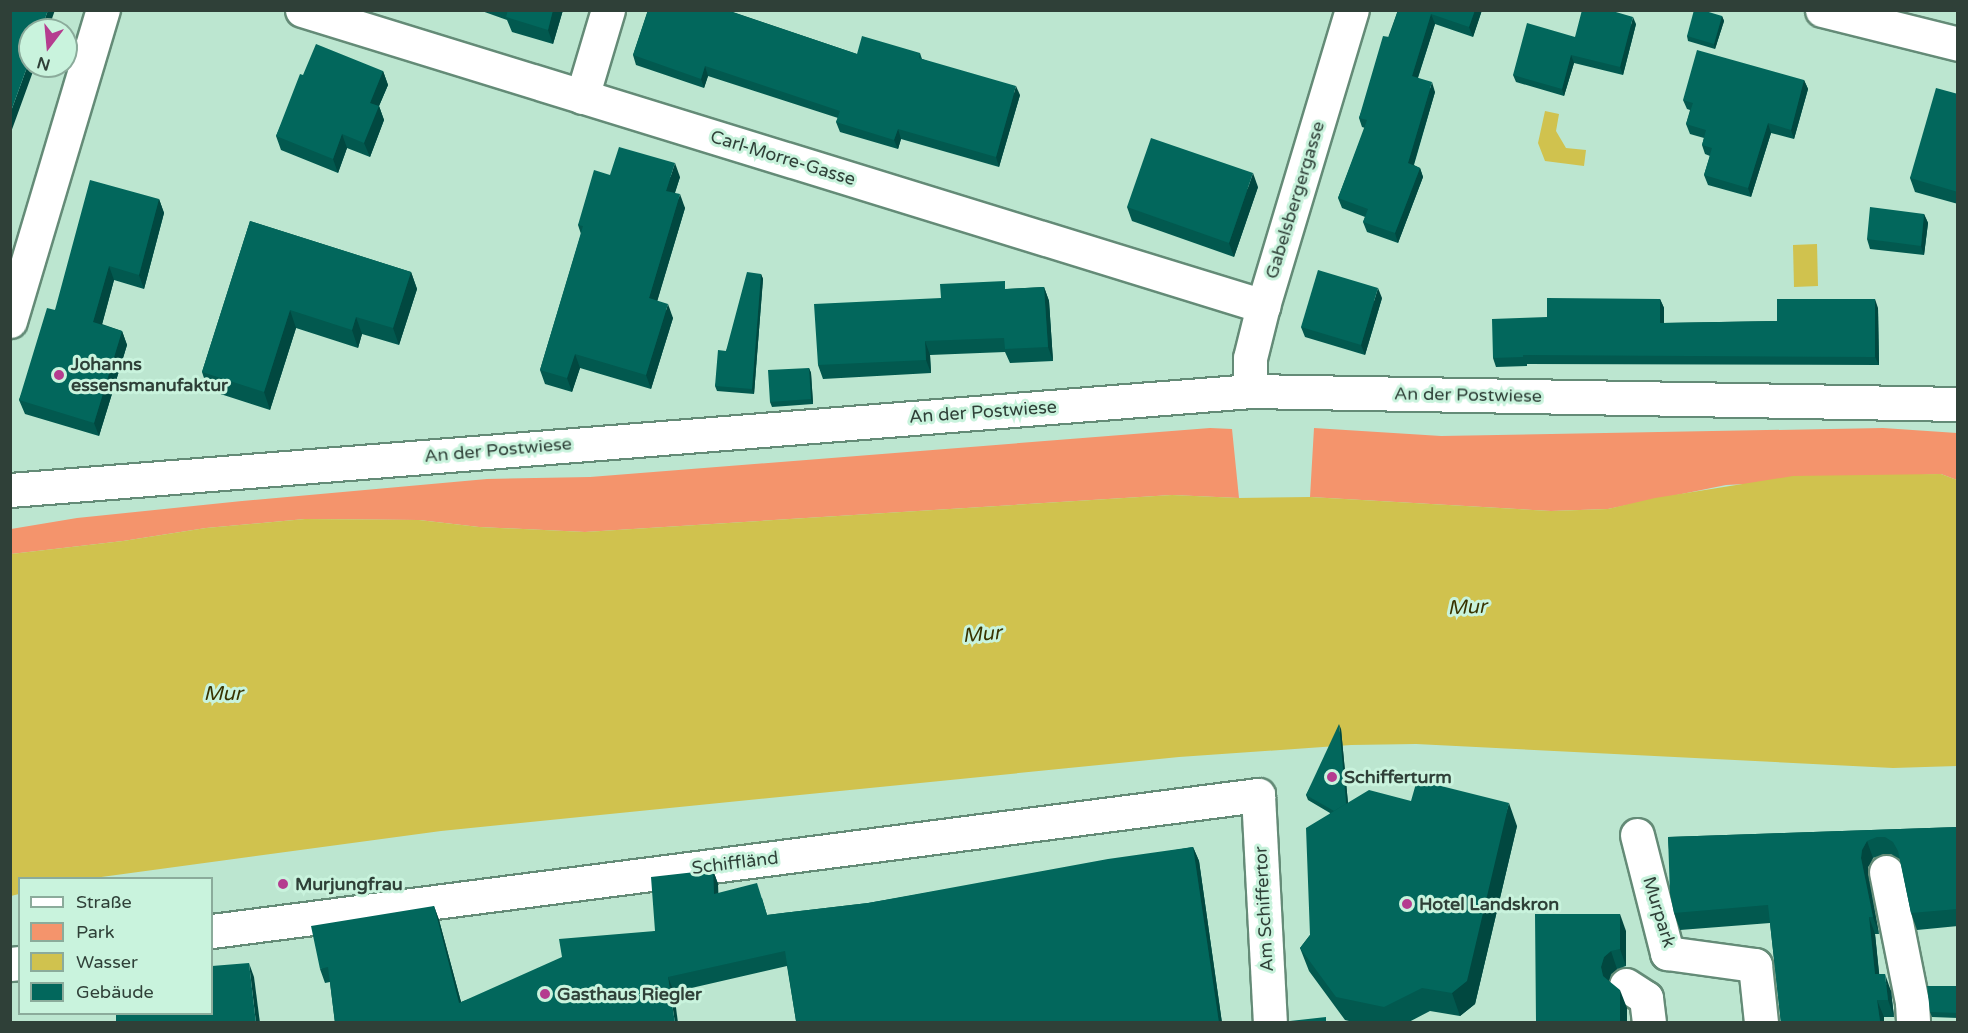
<!DOCTYPE html>
<meta charset="utf-8">
<style>
body{margin:0}
#map{position:relative;width:1968px;height:1033px;overflow:hidden;background:#bce6d0;font-family:"Varela Round",sans-serif}
div>[style]{position:absolute}
[style*='--x']{left:calc(var(--x)*1px);top:calc(var(--y)*1px);width:calc(var(--w)*1px);rotate:calc(var(--a)*1deg)}
.green>*{inset:0;background:#f4946c}
.water>*{inset:0;background:#d0c24e}
.roads{filter:drop-shadow(2px 0 #648b77) drop-shadow(-2px 0 #648b77) drop-shadow(0 2px #648b77) drop-shadow(0 -2px #648b77)}
.minor>*{height:33px;margin:-16.5px;padding:0 16.5px;transform-origin:16.5px;border-radius:16.5px;background:#fff}
.major>*{height:33px;margin:-16.5px;padding:0 16.5px;transform-origin:16.5px;border-radius:16.5px;background:#fff}
.wall>*{inset:0;background:#02594f}
.shaded-wall>*{inset:0;background:#014840}
.building>*{inset:0;background:#02675c}
.dots>*{width:16px;height:16px;translate:-50% -50%;box-sizing:border-box;border:3px solid #c9f3dd;border-radius:50%}
span{translate:-50% -50%;white-space:nowrap;text-align:center;line-height:1.15;-webkit-text-stroke:6px #c9f3dd;paint-order:stroke}
.street-label{font-size:18px;color:#2f4038}
.poi-label{font-size:18px;color:#2f4038;font-weight:700}
.left{translate:0 -50%;text-align:left}
.water-label{font-size:20px;color:#383300;font-style:italic}
.frame{position:absolute;inset:0;border:12px solid #2f4038;pointer-events:none}
.legend{position:absolute;left:18px;top:877px;width:195px;height:138px;box-sizing:border-box;background:#c9f3dd;border:2px solid #8bab9b;margin:0;padding:8px 10px;list-style:none;font-size:18px;color:#2f4038}
.legend li{display:flex;align-items:center;gap:12px;height:30px}
.legend b{width:30px;border:2px solid #8bab9b}
.north{position:absolute;left:18px;top:18px;width:60px;height:60px;box-sizing:border-box;background:#c9f3dd;border:2px solid #8bab9b;border-radius:50%;rotate:196deg;font-size:16px;font-weight:700;line-height:24px;text-align:center;color:#2f4038}
.north::after{content:'';display:block;margin:auto;width:21px;height:27px;background:#b53c8f;clip-path:polygon(50% 0,100% 100%,50% 72%,0 100%)}
</style>
<div id="map">
<div class="green">
<div style="clip-path:polygon(1210px 428px,1232px 429px,1239px 498px,1172px 495px,585px 532px,479px 527px,419px 520px,305px 519px,206px 528px,123px 541px,11px 554px,11px 529px,77px 518px,242px 501px,487px 479px,590px 477px)"></div>
<div style="clip-path:polygon(1314px 428px,1441px 436px,1883px 428px,1957px 433px,1957px 480px,1941px 474px,1726px 485px,1608px 509px,1551px 511px,1310px 497px)"></div>
</div>
<div class="water">
<div style="clip-path:polygon(1545px 111px,1559px 114px,1556px 131px,1566px 148px,1586px 150px,1584px 166px,1545px 161px,1538px 143px)"></div>
<div style="clip-path:polygon(1817px 244px,1818px 286px,1794px 287px,1793px 245px)"></div>
<div style="clip-path:polygon(1941px 474px,1957px 480px,1957px 766px,1893px 768px,1416px 744px,1351px 745px,1179px 757px,441px 831px,94px 878px,20px 878px,19px 894px,11px 896px,11px 554px,123px 541px,206px 528px,305px 519px,419px 520px,479px 527px,585px 532px,1172px 495px,1239px 498px,1310px 497px,1551px 511px,1608px 509px,1655px 498px,1793px 476px)"></div>
</div>
<div class="roads">
<div class="minor">
<div style="--x:302;--y:10;--w:1006;--a:17.12"></div>
<div style="--x:582;--y:97;--w:91;--a:-73.4"></div>
<div style="--x:10;--y:321;--w:325;--a:-73.4"></div>
<div style="--x:1250;--y:391;--w:33;--a:-90"></div>
<div style="--x:1250;--y:358;--w:54;--a:-76"></div>
<div style="--x:1263;--y:306;--w:309;--a:-73.3"></div>
<div style="--x:10;--y:490;--w:1244;--a:-4.56"></div>
<div style="--x:1250;--y:391;--w:708;--a:1.05"></div>
<div style="--x:1637;--y:835;--w:122;--a:75.7"></div>
<div style="--x:1667;--y:953;--w:89;--a:7.8"></div>
<div style="--x:1755;--y:965;--w:57;--a:84"></div>
<div style="--x:1886;--y:872;--w:133;--a:78.7"></div>
<div style="--x:1912;--y:1002;--w:20;--a:87"></div>
<div style="--x:212;--y:931;--w:1055;--a:-7.41"></div>
<div style="--x:1258;--y:795;--w:227;--a:87"></div>
<div style="--x:10;--y:964;--w:10;--a:-6"></div>
<div style="--x:1626;--y:985;--w:24;--a:33"></div>
<div style="--x:1646;--y:998;--w:24;--a:83"></div>
</div>
<div class="major">
<div style="--x:1822;--y:10;--w:140;--a:14"></div>
</div>
</div>
<div class="wall">
<div style="clip-path:polygon(479px 10px,563px 10px,553px 44px,512px 32px,507px 20px)"></div>
<div style="clip-path:polygon(648px 10px,727px 10px,857px 54px,920px 53px,922px 59px,1020px 95px,999px 167px,901px 139px,898px 149px,840px 132px,836px 122px,838px 118px,708px 76px,704px 88px,636px 65px,633px 55px)"></div>
<div style="clip-path:polygon(1398px 10px,1482px 10px,1473px 37px,1435px 24px,1418px 78px,1435px 92px,1414px 165px,1420px 168px,1423px 177px,1398px 243px,1367px 232px,1363px 222px,1365px 217px,1342px 208px,1338px 198px,1365px 128px,1362px 127px,1359px 118px)"></div>
<div style="clip-path:polygon(1722px 16px,1724px 21px,1715px 49px,1688px 41px,1687px 36px)"></div>
<div style="clip-path:polygon(1636px 24px,1623px 75px,1574px 63px,1564px 96px,1516px 82px,1513px 75px,1575px 37px)"></div>
<div style="clip-path:polygon(383px 71px,388px 85px,379px 106px,384px 120px,370px 157px,347px 148px,338px 173px,281px 150px,276px 136px,303px 75px)"></div>
<div style="clip-path:polygon(1804px 80px,1808px 89px,1794px 139px,1771px 133px,1751px 197px,1708px 185px,1704px 175px,1710px 156px,1705px 154px,1702px 145px,1704px 138px,1690px 134px,1686px 124px,1690px 110px,1687px 109px,1683px 100px)"></div>
<div style="clip-path:polygon(1958px 94px,1958px 204px,1915px 192px,1910px 178px)"></div>
<div style="clip-path:polygon(610px 175px,680px 177px,675px 193px,685px 208px,657px 301px,673px 318px,651px 389px,580px 368px,572px 392px,545px 384px,540px 370px,581px 234px,578px 225px)"></div>
<div style="clip-path:polygon(1258px 187px,1234px 257px,1132px 221px,1127px 207px)"></div>
<div style="clip-path:polygon(159px 199px,164px 213px,144px 289px,114px 280px,102px 324px,122px 331px,127px 345px,99px 436px,25px 414px,19px 400px,55px 310px)"></div>
<div style="clip-path:polygon(1924px 214px,1928px 223px,1924px 255px,1870px 249px,1867px 239px)"></div>
<div style="clip-path:polygon(250px 221px,411px 272px,417px 289px,399px 345px,362px 334px,358px 348px,296px 328px,270px 410px,208px 390px,202px 372px)"></div>
<div style="clip-path:polygon(761px 274px,763px 279px,754px 394px,717px 391px,715px 386px,726px 351px)"></div>
<div style="clip-path:polygon(1044px 287px,1049px 301px,1053px 361px,1010px 363px,1005px 352px,930px 355px,931px 373px,823px 379px,818px 365px,1007px 289px)"></div>
<div style="clip-path:polygon(1382px 298px,1365px 355px,1305px 337px,1301px 327px)"></div>
<div style="clip-path:polygon(1660px 299px,1664px 308px,1664px 323px,1777px 321px,1878px 308px,1879px 365px,1527px 364px,1527px 366px,1496px 367px,1493px 358px,1547px 317px)"></div>
<div style="clip-path:polygon(809px 368px,811px 373px,813px 404px,772px 407px,770px 402px)"></div>
<div style="clip-path:polygon(1341px 729px,1348px 803px,1411px 801px,1517px 826px,1475px 1004px,1460px 1016px,1430px 1011px,1407px 1023px,1357px 1023px,1345px 1020px,1309px 971px,1300px 948px,1310px 935px,1330px 813px,1308px 800px,1306px 795px)"></div>
<div style="clip-path:polygon(1958px 827px,1958px 926px,1917px 930px,1911px 913px,1900px 859px,1891px 854px,1883px 854px,1873px 858px,1868px 867px,1868px 875px,1879px 934px,1875px 934px,1879px 974px,1891px 991px,1894px 1017px,1884px 1017px,1884px 1023px,1781px 1023px,1770px 923px,1680px 930px,1674px 913px,1668px 837px)"></div>
<div style="clip-path:polygon(1193px 847px,1199px 861px,1222px 1023px,791px 1023px,796px 1021px,787px 966px,674px 992px,335px 1023px,330px 982px,325px 983px,320px 969px,434px 906px,439px 920px,461px 1002px,655px 931px,713px 870px,718px 884px,718px 893px,762px 898px,767px 915px,868px 903px)"></div>
<div style="clip-path:polygon(1535px 914px,1626px 931px,1626px 966px,1617px 969px,1611px 974px,1609px 981px,1627px 1008px)"></div>
<div style="clip-path:polygon(1958px 986px,1958px 1018px,1932px 1017px,1930px 1012px)"></div>
</div>
<div class="shaded-wall">
<div style="clip-path:polygon(48px 10px,55px 10px,48px 30px,41px 30px)"></div>
<div style="clip-path:polygon(553px 10px,563px 10px,553px 44px,548px 30px)"></div>
<div style="clip-path:polygon(1475px 10px,1482px 10px,1473px 37px,1469px 27px)"></div>
<div style="clip-path:polygon(1431px 14px,1435px 24px,1415px 86px,1412px 76px)"></div>
<div style="clip-path:polygon(1722px 16px,1724px 21px,1715px 49px,1714px 44px)"></div>
<div style="clip-path:polygon(1633px 17px,1636px 24px,1623px 75px,1620px 67px)"></div>
<div style="clip-path:polygon(1571px 55px,1574px 63px,1564px 96px,1562px 89px)"></div>
<div style="clip-path:polygon(30px 59px,30px 66px,35px 66px,10px 135px,10px 114px)"></div>
<div style="clip-path:polygon(705px 66px,708px 76px,704px 88px,701px 79px)"></div>
<div style="clip-path:polygon(383px 71px,388px 85px,379px 106px,384px 120px,370px 157px,364px 143px,370px 103px)"></div>
<div style="clip-path:polygon(1804px 80px,1808px 89px,1794px 139px,1791px 130px)"></div>
<div style="clip-path:polygon(1432px 82px,1435px 92px,1411px 173px,1408px 163px)"></div>
<div style="clip-path:polygon(1016px 86px,1020px 95px,999px 167px,996px 157px)"></div>
<div style="clip-path:polygon(1768px 123px,1771px 133px,1751px 197px,1748px 188px)"></div>
<div style="clip-path:polygon(898px 129px,901px 139px,898px 149px,894px 140px)"></div>
<div style="clip-path:polygon(342px 134px,347px 148px,338px 173px,333px 159px)"></div>
<div style="clip-path:polygon(675px 163px,680px 177px,671px 204px,666px 191px)"></div>
<div style="clip-path:polygon(1420px 168px,1423px 177px,1398px 243px,1395px 233px)"></div>
<div style="clip-path:polygon(1253px 173px,1258px 187px,1234px 257px,1229px 243px)"></div>
<div style="clip-path:polygon(680px 194px,685px 208px,654px 312px,649px 298px)"></div>
<div style="clip-path:polygon(159px 199px,164px 213px,144px 289px,139px 275px)"></div>
<div style="clip-path:polygon(1924px 214px,1928px 223px,1924px 255px,1921px 246px)"></div>
<div style="clip-path:polygon(109px 266px,114px 280px,99px 336px,93px 322px)"></div>
<div style="clip-path:polygon(411px 272px,417px 289px,399px 345px,393px 328px)"></div>
<div style="clip-path:polygon(761px 274px,763px 279px,754px 394px,752px 389px)"></div>
<div style="clip-path:polygon(1044px 287px,1049px 301px,1053px 361px,1048px 347px)"></div>
<div style="clip-path:polygon(1378px 288px,1382px 298px,1365px 355px,1361px 345px)"></div>
<div style="clip-path:polygon(1660px 299px,1664px 308px,1664px 332px,1660px 323px)"></div>
<div style="clip-path:polygon(1875px 299px,1878px 308px,1879px 365px,1875px 357px)"></div>
<div style="clip-path:polygon(668px 304px,673px 318px,651px 389px,646px 375px)"></div>
<div style="clip-path:polygon(290px 310px,296px 328px,270px 410px,264px 392px)"></div>
<div style="clip-path:polygon(356px 317px,362px 334px,358px 348px,352px 330px)"></div>
<div style="clip-path:polygon(122px 331px,127px 345px,99px 436px,94px 423px)"></div>
<div style="clip-path:polygon(925px 341px,930px 355px,931px 373px,926px 360px)"></div>
<div style="clip-path:polygon(575px 354px,580px 368px,572px 392px,567px 378px)"></div>
<div style="clip-path:polygon(809px 368px,811px 373px,813px 404px,811px 399px)"></div>
<div style="clip-path:polygon(1339px 724px,1341px 729px,1350px 825px,1348px 820px)"></div>
<div style="clip-path:polygon(1509px 803px,1517px 826px,1475px 1004px,1460px 1016px,1452px 993px)"></div>
<div style="clip-path:polygon(1867px 841px,1873px 858px,1868px 867px,1868px 875px,1879px 934px,1873px 917px,1861px 858px,1862px 850px)"></div>
<div style="clip-path:polygon(1193px 847px,1199px 861px,1222px 1023px,1219px 1023px)"></div>
<div style="clip-path:polygon(713px 870px,718px 884px,719px 908px,714px 894px)"></div>
<div style="clip-path:polygon(434px 906px,439px 920px,465px 1017px,459px 1003px)"></div>
<div style="clip-path:polygon(1620px 914px,1626px 931px,1626px 966px,1620px 949px)"></div>
<div style="clip-path:polygon(1869px 917px,1875px 934px,1881px 991px,1875px 974px)"></div>
<div style="clip-path:polygon(1611px 951px,1617px 969px,1611px 974px,1607px 985px,1603px 976px,1601px 967px,1604px 957px)"></div>
<div style="clip-path:polygon(249px 963px,254px 977px,260px 1023px,256px 1023px)"></div>
<div style="clip-path:polygon(1885px 974px,1891px 991px,1894px 1017px,1888px 1000px)"></div>
<div style="clip-path:polygon(668px 977px,674px 992px,678px 1023px,675px 1023px)"></div>
<div style="clip-path:polygon(1620px 990px,1627px 1008px,1627px 1023px,1620px 1023px)"></div>
<div style="clip-path:polygon(1877px 1000px,1884px 1017px,1884px 1023px,1880px 1023px,1880px 1021px)"></div>
</div>
<div class="building">
<div style="clip-path:polygon(10px 10px,48px 10px,41px 30px,30px 30px,30px 59px,10px 114px)"></div>
<div style="clip-path:polygon(508px 10px,553px 10px,548px 30px,506px 17px)"></div>
<div style="clip-path:polygon(648px 10px,726px 10px,857px 54px,862px 36px,920px 53px,919px 58px,1016px 86px,996px 157px,898px 129px,894px 140px,836px 122px,840px 111px,705px 66px,701px 79px,633px 55px)"></div>
<div style="clip-path:polygon(1398px 10px,1475px 10px,1469px 27px,1431px 14px,1412px 76px,1432px 82px,1408px 163px,1420px 168px,1395px 233px,1363px 222px,1368px 209px,1338px 198px,1367px 120px,1359px 118px,1383px 36px,1389px 37px)"></div>
<div style="clip-path:polygon(1582px 10px,1609px 10px,1633px 17px,1620px 67px,1571px 55px,1562px 89px,1513px 75px,1527px 23px,1575px 37px)"></div>
<div style="clip-path:polygon(1694px 10px,1702px 10px,1722px 16px,1714px 44px,1687px 36px)"></div>
<div style="clip-path:polygon(316px 44px,383px 71px,370px 103px,379px 106px,364px 143px,342px 134px,333px 159px,276px 136px,300px 74px,303px 75px)"></div>
<div style="clip-path:polygon(1697px 50px,1804px 80px,1791px 130px,1768px 123px,1748px 188px,1704px 175px,1712px 148px,1702px 145px,1706px 130px,1686px 124px,1693px 103px,1683px 100px)"></div>
<div style="clip-path:polygon(1936px 88px,1958px 94px,1958px 192px,1910px 178px)"></div>
<div style="clip-path:polygon(1151px 138px,1253px 173px,1229px 243px,1127px 207px)"></div>
<div style="clip-path:polygon(619px 147px,675px 163px,666px 191px,680px 194px,649px 298px,668px 304px,646px 375px,575px 354px,567px 378px,540px 370px,583px 226px,578px 225px,594px 170px,610px 175px)"></div>
<div style="clip-path:polygon(90px 180px,159px 199px,139px 275px,109px 266px,93px 322px,122px 331px,94px 423px,19px 400px,47px 308px,55px 310px)"></div>
<div style="clip-path:polygon(1870px 207px,1924px 214px,1921px 246px,1867px 239px)"></div>
<div style="clip-path:polygon(250px 221px,411px 272px,393px 328px,356px 317px,352px 330px,290px 310px,264px 392px,202px 372px)"></div>
<div style="clip-path:polygon(1318px 270px,1378px 288px,1361px 345px,1301px 327px)"></div>
<div style="clip-path:polygon(747px 272px,761px 274px,752px 389px,715px 386px,718px 350px,726px 351px)"></div>
<div style="clip-path:polygon(1005px 281px,1005px 289px,1044px 287px,1048px 347px,1005px 349px,1004px 338px,925px 341px,926px 360px,818px 365px,814px 304px,941px 298px,940px 284px)"></div>
<div style="clip-path:polygon(1547px 298px,1660px 299px,1660px 323px,1777px 321px,1777px 299px,1875px 299px,1875px 357px,1523px 355px,1523px 357px,1493px 358px,1492px 319px,1547px 317px)"></div>
<div style="clip-path:polygon(809px 368px,811px 399px,770px 402px,768px 370px)"></div>
<div style="clip-path:polygon(1339px 724px,1346px 804px,1334px 811px,1306px 795px)"></div>
<div style="clip-path:polygon(1417px 780px,1509px 803px,1467px 981px,1452px 993px,1422px 988px,1384px 1007px,1336px 997px,1300px 948px,1310px 935px,1306px 828px,1369px 790px,1411px 801px)"></div>
<div style="clip-path:polygon(1958px 827px,1958px 909px,1911px 913px,1898px 851px,1893px 842px,1885px 837px,1877px 837px,1867px 841px,1862px 850px,1861px 858px,1873px 917px,1869px 917px,1875px 974px,1885px 974px,1888px 1000px,1877px 1000px,1880px 1021px,1868px 1023px,1781px 1023px,1768px 905px,1674px 913px,1670px 894px,1668px 837px)"></div>
<div style="clip-path:polygon(1193px 847px,1219px 1023px,791px 1023px,796px 1021px,785px 951px,668px 977px,675px 1023px,335px 1023px,328px 967px,320px 969px,311px 926px,434px 906px,459px 1003px,562px 957px,559px 939px,655px 931px,651px 877px,713px 870px,714px 894px,757px 883px,767px 915px,868px 903px,1108px 859px)"></div>
<div style="clip-path:polygon(1535px 914px,1620px 914px,1620px 949px,1611px 951px,1604px 957px,1601px 967px,1603px 976px,1620px 990px,1620px 1023px,1536px 1023px)"></div>
<div style="clip-path:polygon(249px 963px,256px 1023px,116px 1023px,116px 1014px,212px 1014px,212px 966px)"></div>
<div style="clip-path:polygon(1927px 986px,1958px 986px,1958px 1013px,1930px 1012px)"></div>
<div style="clip-path:polygon(1326px 1017px,1326px 1023px,1291px 1023px,1290px 1021px)"></div>
</div>
<div class="dots">
<div style="left:59px;top:375px;background:#b53c8f"></div>
<div style="left:1332px;top:777px;background:#b53c8f"></div>
<div style="left:283px;top:884px;background:#b53c8f"></div>
<div style="left:1407px;top:904px;background:#b53c8f"></div>
<div style="left:545px;top:994px;background:#b53c8f"></div>
</div>
<div class="street-label">
<span style="left:783px;top:158px;rotate:17deg">Carl-Morre-Gasse</span>
<span style="left:1295px;top:200px;rotate:-73deg">Gabelsbergergasse</span>
<span style="left:1468px;top:395px;rotate:1deg">An der Postwiese</span>
<span style="left:983px;top:412px;rotate:-4deg">An der Postwiese</span>
<span style="left:498px;top:450px;rotate:-5deg">An der Postwiese</span>
<span style="left:735px;top:863px;rotate:-7deg">Schiffländ</span>
<span style="left:1264px;top:909px;rotate:-93deg">Am Schiffertor</span>
<span style="left:1659px;top:912px;rotate:73deg">Murpark</span>
</div>
<div class="poi-label">
<span class="left" style="left:71px;top:375px">Johanns<br>essensmanufaktur</span>
<span class="left" style="left:1344px;top:777px">Schifferturm</span>
<span class="left" style="left:295px;top:884px">Murjungfrau</span>
<span class="left" style="left:1419px;top:904px">Hotel Landskron</span>
<span class="left" style="left:557px;top:994px">Gasthaus Riegler</span>
</div>
<div class="water-label">
<span style="left:1467px;top:608px;rotate:-2deg">Mur</span>
<span style="left:982px;top:635px;rotate:-5deg">Mur</span>
<span style="left:223px;top:694px">Mur</span>
</div>
<div class="frame"></div>
<ul class="legend">
<li><b style="height:8px;background:#fff"></b>Straße</li>
<li><b style="height:16px;background:#f4946c"></b>Park</li>
<li><b style="height:16px;background:#d0c24e"></b>Wasser</li>
<li><b style="height:16px;background:#02675c"></b>Gebäude</li>
</ul>
<div class="north">N</div>
</div>
